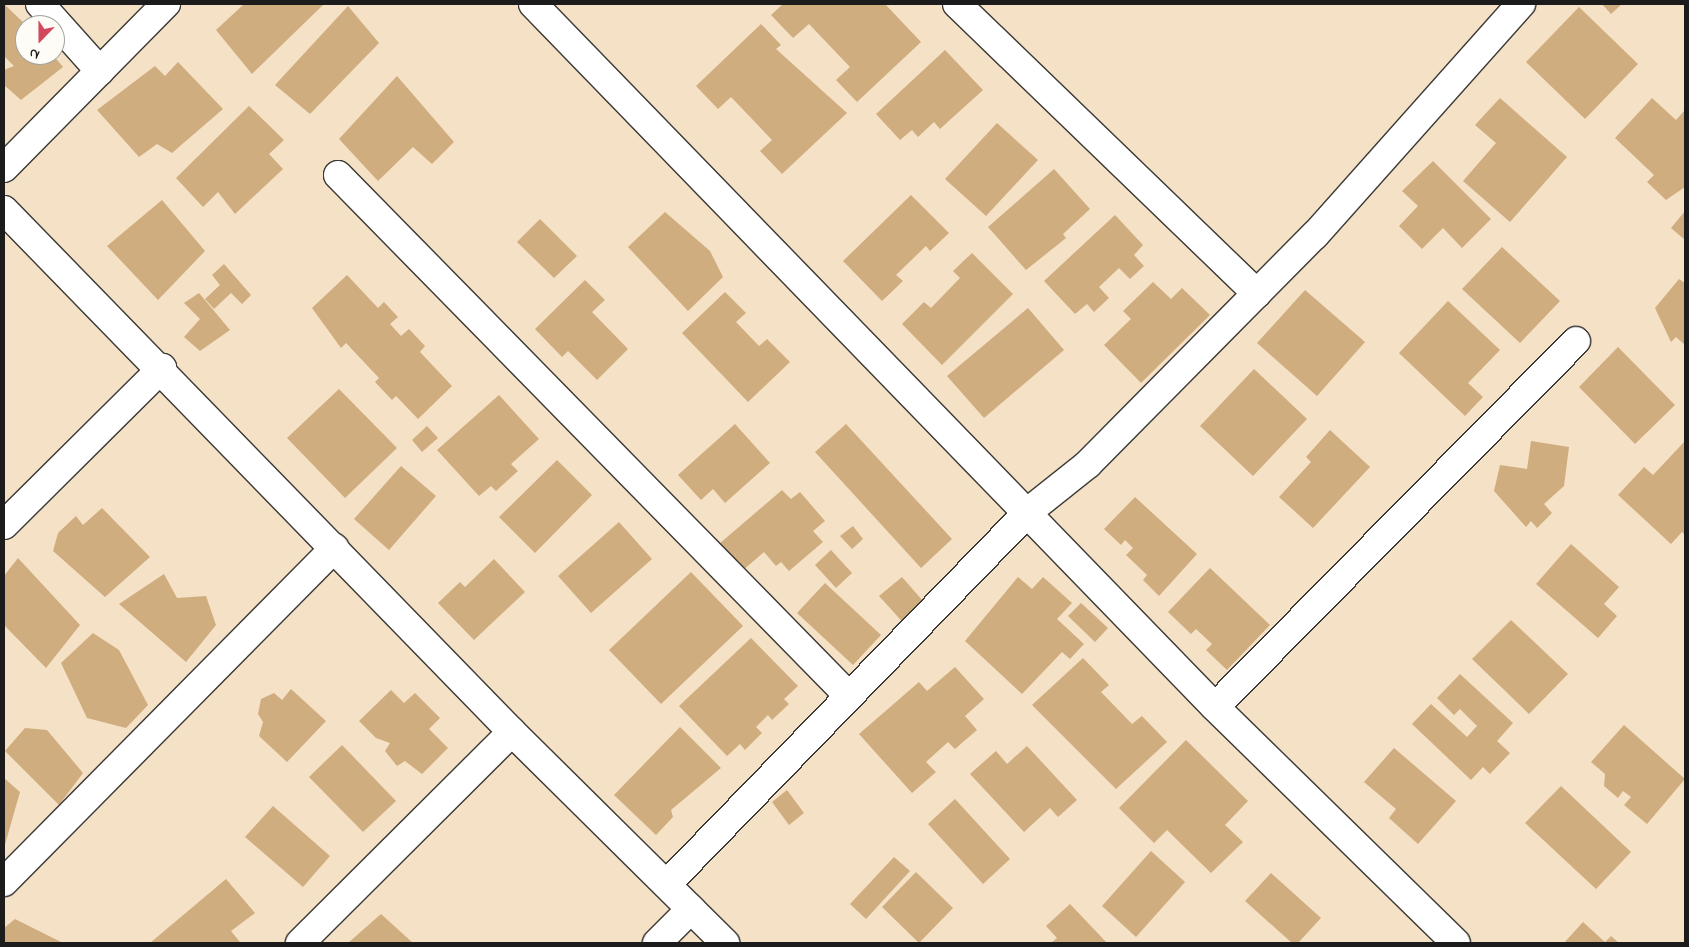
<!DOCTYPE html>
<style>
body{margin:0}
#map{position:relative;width:1689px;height:947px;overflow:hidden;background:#f4e1c6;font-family:"Indie Flower",sans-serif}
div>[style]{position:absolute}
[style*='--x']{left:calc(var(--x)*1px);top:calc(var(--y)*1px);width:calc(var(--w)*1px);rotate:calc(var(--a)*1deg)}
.building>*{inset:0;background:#d0ad7f}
.roads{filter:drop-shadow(1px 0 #3c3a36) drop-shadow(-1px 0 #3c3a36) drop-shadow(0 1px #3c3a36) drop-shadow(0 -1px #3c3a36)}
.minor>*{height:28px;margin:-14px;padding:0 14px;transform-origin:14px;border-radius:14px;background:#fff}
span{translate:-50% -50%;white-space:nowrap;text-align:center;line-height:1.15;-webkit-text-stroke:4.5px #fdfcf7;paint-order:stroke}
.frame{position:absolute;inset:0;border:5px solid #1c1c1c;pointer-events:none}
.north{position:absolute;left:15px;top:15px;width:50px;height:50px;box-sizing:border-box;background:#fdfcf7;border:1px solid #a3a29f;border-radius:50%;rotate:202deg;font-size:14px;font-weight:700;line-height:20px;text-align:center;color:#1c1c1c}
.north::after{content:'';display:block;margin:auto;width:18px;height:22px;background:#d1495b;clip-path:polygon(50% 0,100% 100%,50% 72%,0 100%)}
</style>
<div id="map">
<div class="building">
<div style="clip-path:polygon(4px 4px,26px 25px,25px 55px,53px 55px,63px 67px,21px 100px,4px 85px,4px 70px,14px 66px,4px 56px)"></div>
<div style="clip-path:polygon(244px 4px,324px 4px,252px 74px,216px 30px)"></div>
<div style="clip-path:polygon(783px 4px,885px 4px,921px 42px,857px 102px,836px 80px,850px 67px,809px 24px,793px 38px,771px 15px)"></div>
<div style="clip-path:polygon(1602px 4px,1622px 4px,1611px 14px)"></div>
<div style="clip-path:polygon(348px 6px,379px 43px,310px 114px,275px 85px)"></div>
<div style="clip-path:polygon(1579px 7px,1638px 64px,1585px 119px,1526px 62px)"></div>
<div style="clip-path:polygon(761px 24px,781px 45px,776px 49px,847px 113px,782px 174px,760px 151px,772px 140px,731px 97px,718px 109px,696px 86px)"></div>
<div style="clip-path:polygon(945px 50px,983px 90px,940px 129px,934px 122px,918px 137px,912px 130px,900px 140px,876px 114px)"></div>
<div style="clip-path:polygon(178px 62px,223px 109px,172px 153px,157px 144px,139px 157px,97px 110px,155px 66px,165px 76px)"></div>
<div style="clip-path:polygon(397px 76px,454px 142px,432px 164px,413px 147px,378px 181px,339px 139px)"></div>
<div style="clip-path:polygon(1500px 98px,1567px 157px,1510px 222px,1463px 181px,1496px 143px,1475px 125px)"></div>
<div style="clip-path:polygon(1652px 98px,1676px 120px,1685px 110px,1685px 187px,1666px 200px,1647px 182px,1654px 175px,1615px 138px)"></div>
<div style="clip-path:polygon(249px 106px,284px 140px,269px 154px,283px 169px,235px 214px,218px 192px,203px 207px,176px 178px)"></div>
<div style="clip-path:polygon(997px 123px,1038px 160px,986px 216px,945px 179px)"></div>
<div style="clip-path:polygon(1433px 161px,1491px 219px,1462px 248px,1443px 228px,1422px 249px,1399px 226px,1418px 206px,1402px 191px)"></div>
<div style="clip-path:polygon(1054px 169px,1090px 209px,1063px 234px,1066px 238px,1026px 270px,988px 227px)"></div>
<div style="clip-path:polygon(911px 195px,949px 233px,930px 251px,926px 246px,896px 275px,903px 281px,882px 301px,843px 261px)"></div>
<div style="clip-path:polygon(162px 200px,205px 251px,158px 300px,107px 246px)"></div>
<div style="clip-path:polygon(1685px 211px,1685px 240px,1671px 228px)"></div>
<div style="clip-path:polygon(665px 212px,710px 251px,723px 277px,688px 311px,628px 247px)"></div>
<div style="clip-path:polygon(1115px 215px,1143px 245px,1134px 255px,1144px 266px,1130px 279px,1119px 268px,1099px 287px,1109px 298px,1094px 312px,1087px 304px,1075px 314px,1044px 281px)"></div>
<div style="clip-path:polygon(540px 219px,577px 256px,554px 278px,517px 242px)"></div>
<div style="clip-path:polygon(1502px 247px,1560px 301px,1520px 343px,1462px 289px)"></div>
<div style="clip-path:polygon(972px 253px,1013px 294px,942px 365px,902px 324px,924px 302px,931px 308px,960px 278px,953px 271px)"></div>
<div style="clip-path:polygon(224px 264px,251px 295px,242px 304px,231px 293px,214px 309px,205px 299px,220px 285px,212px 275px)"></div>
<div style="clip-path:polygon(347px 275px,378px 308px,384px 302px,398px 317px,390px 324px,401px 336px,409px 329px,425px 346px,420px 352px,452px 386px,418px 419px,396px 396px,392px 400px,375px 382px,379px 378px,346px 343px,341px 348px,312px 308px)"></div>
<div style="clip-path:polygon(1679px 279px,1685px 283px,1685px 345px,1676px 337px,1671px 342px,1655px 308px)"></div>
<div style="clip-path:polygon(585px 280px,605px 300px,592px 312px,628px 349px,597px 380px,568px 351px,562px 357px,535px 329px)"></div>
<div style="clip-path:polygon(1153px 282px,1171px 299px,1182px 288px,1210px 315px,1141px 383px,1104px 345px,1131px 319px,1123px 311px)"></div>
<div style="clip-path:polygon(1305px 290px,1365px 342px,1317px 396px,1257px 343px)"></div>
<div style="clip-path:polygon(725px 292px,746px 313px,736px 322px,759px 346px,767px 339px,790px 362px,748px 402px,682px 333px)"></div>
<div style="clip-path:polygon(199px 293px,230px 330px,200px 351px,184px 337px,200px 319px,184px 303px)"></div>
<div style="clip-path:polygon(1448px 301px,1500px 350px,1468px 383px,1483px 397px,1465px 416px,1399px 353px)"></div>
<div style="clip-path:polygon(1028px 308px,1064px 350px,984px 418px,947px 376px)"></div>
<div style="clip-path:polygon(1618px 347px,1675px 405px,1635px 444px,1579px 387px)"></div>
<div style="clip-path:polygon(1254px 369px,1307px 419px,1253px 476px,1200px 426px)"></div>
<div style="clip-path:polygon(339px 389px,397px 448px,345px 498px,287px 438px)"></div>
<div style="clip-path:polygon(499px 395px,539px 439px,511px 464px,518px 471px,496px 491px,491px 486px,479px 496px,437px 450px)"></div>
<div style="clip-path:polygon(735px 424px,770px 463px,725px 503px,713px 489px,701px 500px,678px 475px)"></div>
<div style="clip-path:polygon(846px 424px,952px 539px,921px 568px,815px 452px)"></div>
<div style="clip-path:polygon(427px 426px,438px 438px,422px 452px,412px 440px)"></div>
<div style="clip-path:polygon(1330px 430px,1370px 467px,1313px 528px,1279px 497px,1311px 462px,1306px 457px)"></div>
<div style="clip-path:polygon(1531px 441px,1569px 447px,1564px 486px,1544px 504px,1552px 513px,1537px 528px,1531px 521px,1526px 527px,1494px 491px,1500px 465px,1527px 469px)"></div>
<div style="clip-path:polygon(1685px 441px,1685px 535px,1682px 532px,1671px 544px,1618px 495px,1644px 467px,1653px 475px)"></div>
<div style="clip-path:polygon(557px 460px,592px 495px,535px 553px,499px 517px)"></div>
<div style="clip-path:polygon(401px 466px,436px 496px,389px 550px,354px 519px)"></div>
<div style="clip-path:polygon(782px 490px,791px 499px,800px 492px,825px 521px,813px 531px,823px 542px,789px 571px,781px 562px,776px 566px,764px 552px,742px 571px,719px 544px)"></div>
<div style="clip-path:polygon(1135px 497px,1197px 554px,1159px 596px,1143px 580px,1147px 575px,1126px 555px,1133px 548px,1125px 540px,1121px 545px,1104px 529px)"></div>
<div style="clip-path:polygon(102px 508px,150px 557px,105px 597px,53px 551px,58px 533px,76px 516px,83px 525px)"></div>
<div style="clip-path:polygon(619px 522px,652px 559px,591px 613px,558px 576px)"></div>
<div style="clip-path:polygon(853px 526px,863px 539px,852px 549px,840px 536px)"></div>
<div style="clip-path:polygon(1571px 544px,1619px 587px,1604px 604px,1617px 616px,1598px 638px,1536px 584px)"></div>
<div style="clip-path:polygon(831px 550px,852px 573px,836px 588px,815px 565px)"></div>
<div style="clip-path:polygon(18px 558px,80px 625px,46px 668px,4px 625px,4px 576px)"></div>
<div style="clip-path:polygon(494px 559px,525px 592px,474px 640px,438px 603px,460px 582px,465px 587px)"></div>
<div style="clip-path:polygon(1210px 568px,1270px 625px,1227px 670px,1206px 650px,1212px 644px,1196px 629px,1191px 634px,1168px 612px)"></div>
<div style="clip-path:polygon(691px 572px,743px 626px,661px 704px,609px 650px)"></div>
<div style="clip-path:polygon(164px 574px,177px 598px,206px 596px,216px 625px,186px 662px,119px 604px)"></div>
<div style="clip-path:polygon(902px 577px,930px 609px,908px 628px,879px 596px)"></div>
<div style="clip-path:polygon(1018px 577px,1032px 589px,1043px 577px,1072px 603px,1057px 619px,1084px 644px,1070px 659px,1062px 652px,1022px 694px,965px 641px)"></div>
<div style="clip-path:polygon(825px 583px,881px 635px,853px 665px,797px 613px)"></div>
<div style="clip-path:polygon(1081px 603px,1108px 628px,1095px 642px,1068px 616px)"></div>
<div style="clip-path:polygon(1511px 620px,1568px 674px,1529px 714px,1472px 659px)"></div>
<div style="clip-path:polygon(93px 633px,119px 650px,148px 705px,126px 728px,87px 718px,61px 663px)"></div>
<div style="clip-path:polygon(751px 638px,798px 686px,784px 699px,789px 704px,772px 720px,768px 715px,756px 727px,762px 733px,745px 750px,740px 744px,727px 756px,679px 706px)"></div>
<div style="clip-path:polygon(1083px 658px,1109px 685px,1101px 692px,1132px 724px,1142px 716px,1167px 742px,1116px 789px,1032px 705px)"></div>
<div style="clip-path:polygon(955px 667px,984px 699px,965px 716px,977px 730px,955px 749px,948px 742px,926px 762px,936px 772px,912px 793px,859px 734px,919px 682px,927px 691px)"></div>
<div style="clip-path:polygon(1460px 674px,1513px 723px,1497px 741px,1510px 753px,1490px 774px,1483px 767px,1471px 780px,1412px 724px,1431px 704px,1467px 737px,1477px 726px,1460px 709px,1454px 715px,1437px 698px)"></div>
<div style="clip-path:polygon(291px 689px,326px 721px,287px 762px,259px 736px,263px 722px,258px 714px,261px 699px,274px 693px,282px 700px)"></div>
<div style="clip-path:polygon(391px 690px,404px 703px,415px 693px,440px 718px,429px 729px,448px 748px,422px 774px,405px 761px,397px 766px,385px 751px,390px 743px,376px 738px,359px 721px)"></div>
<div style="clip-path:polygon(1624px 725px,1685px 779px,1647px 824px,1624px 805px,1631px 797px,1623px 791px,1618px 798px,1604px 786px,1605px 774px,1591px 762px)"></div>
<div style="clip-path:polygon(680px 727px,721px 768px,671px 810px,673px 817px,656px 835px,614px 795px)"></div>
<div style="clip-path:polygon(25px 728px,47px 730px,83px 773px,59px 805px,5px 751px)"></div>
<div style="clip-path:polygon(1186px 740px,1248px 801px,1225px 825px,1243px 842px,1211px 873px,1167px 830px,1154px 843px,1119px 808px)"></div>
<div style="clip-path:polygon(342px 745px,396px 801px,363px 832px,309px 777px)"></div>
<div style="clip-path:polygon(1027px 746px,1077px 800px,1058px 817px,1050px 808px,1024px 832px,970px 774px,996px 751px,1007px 764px)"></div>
<div style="clip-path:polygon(1394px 748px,1456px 801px,1418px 844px,1389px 818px,1396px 809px,1364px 782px)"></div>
<div style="clip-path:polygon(4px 778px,20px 792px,4px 848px)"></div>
<div style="clip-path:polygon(1561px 786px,1631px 852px,1596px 889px,1525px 823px)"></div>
<div style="clip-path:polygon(787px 790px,804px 813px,789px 825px,772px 802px)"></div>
<div style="clip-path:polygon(955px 799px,1010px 859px,983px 884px,928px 824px)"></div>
<div style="clip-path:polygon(273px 806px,330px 856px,303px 887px,245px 837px)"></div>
<div style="clip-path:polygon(1151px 851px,1185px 882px,1136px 937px,1102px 906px)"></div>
<div style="clip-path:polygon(894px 857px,910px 871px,866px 919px,850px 904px)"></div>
<div style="clip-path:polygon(916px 872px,953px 908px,919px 943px,882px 907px)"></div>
<div style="clip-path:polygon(1271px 873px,1321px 918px,1298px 943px,1292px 943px,1245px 901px)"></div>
<div style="clip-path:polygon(226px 879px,255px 913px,231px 931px,240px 942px,150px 943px)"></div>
<div style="clip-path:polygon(1070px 904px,1107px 943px,1051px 943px,1057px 938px,1046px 926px)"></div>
<div style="clip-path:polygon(381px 914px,413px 943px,348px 943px)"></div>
<div style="clip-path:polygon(15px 919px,63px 943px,4px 943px,4px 928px)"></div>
<div style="clip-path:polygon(1583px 922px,1605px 942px,1611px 936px,1619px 943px,1564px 943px)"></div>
</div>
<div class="roads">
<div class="minor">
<div style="--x:40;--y:4;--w:90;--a:48.2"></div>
<div style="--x:533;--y:4;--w:979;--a:45.87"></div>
<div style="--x:1215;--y:707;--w:337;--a:44.4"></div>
<div style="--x:957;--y:4;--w:417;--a:44"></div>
<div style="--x:4;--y:168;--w:231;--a:-45.4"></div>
<div style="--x:338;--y:175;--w:730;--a:45.56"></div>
<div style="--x:4;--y:210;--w:728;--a:45.78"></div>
<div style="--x:512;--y:732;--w:300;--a:44.7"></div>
<div style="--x:4;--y:525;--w:223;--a:-44.8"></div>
<div style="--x:1215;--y:707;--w:514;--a:-45.39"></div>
<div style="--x:4;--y:882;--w:470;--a:-45.3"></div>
<div style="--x:667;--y:884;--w:520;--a:-45.86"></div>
<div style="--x:1029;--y:511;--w:75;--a:-38.5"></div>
<div style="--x:1088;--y:464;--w:322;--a:-45.3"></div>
<div style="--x:1315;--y:235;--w:310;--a:-48.3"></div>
<div style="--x:300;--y:943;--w:299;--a:-44.9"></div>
<div style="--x:657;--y:943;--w:48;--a:-45"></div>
</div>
</div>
<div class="frame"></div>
<div class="north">N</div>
</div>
